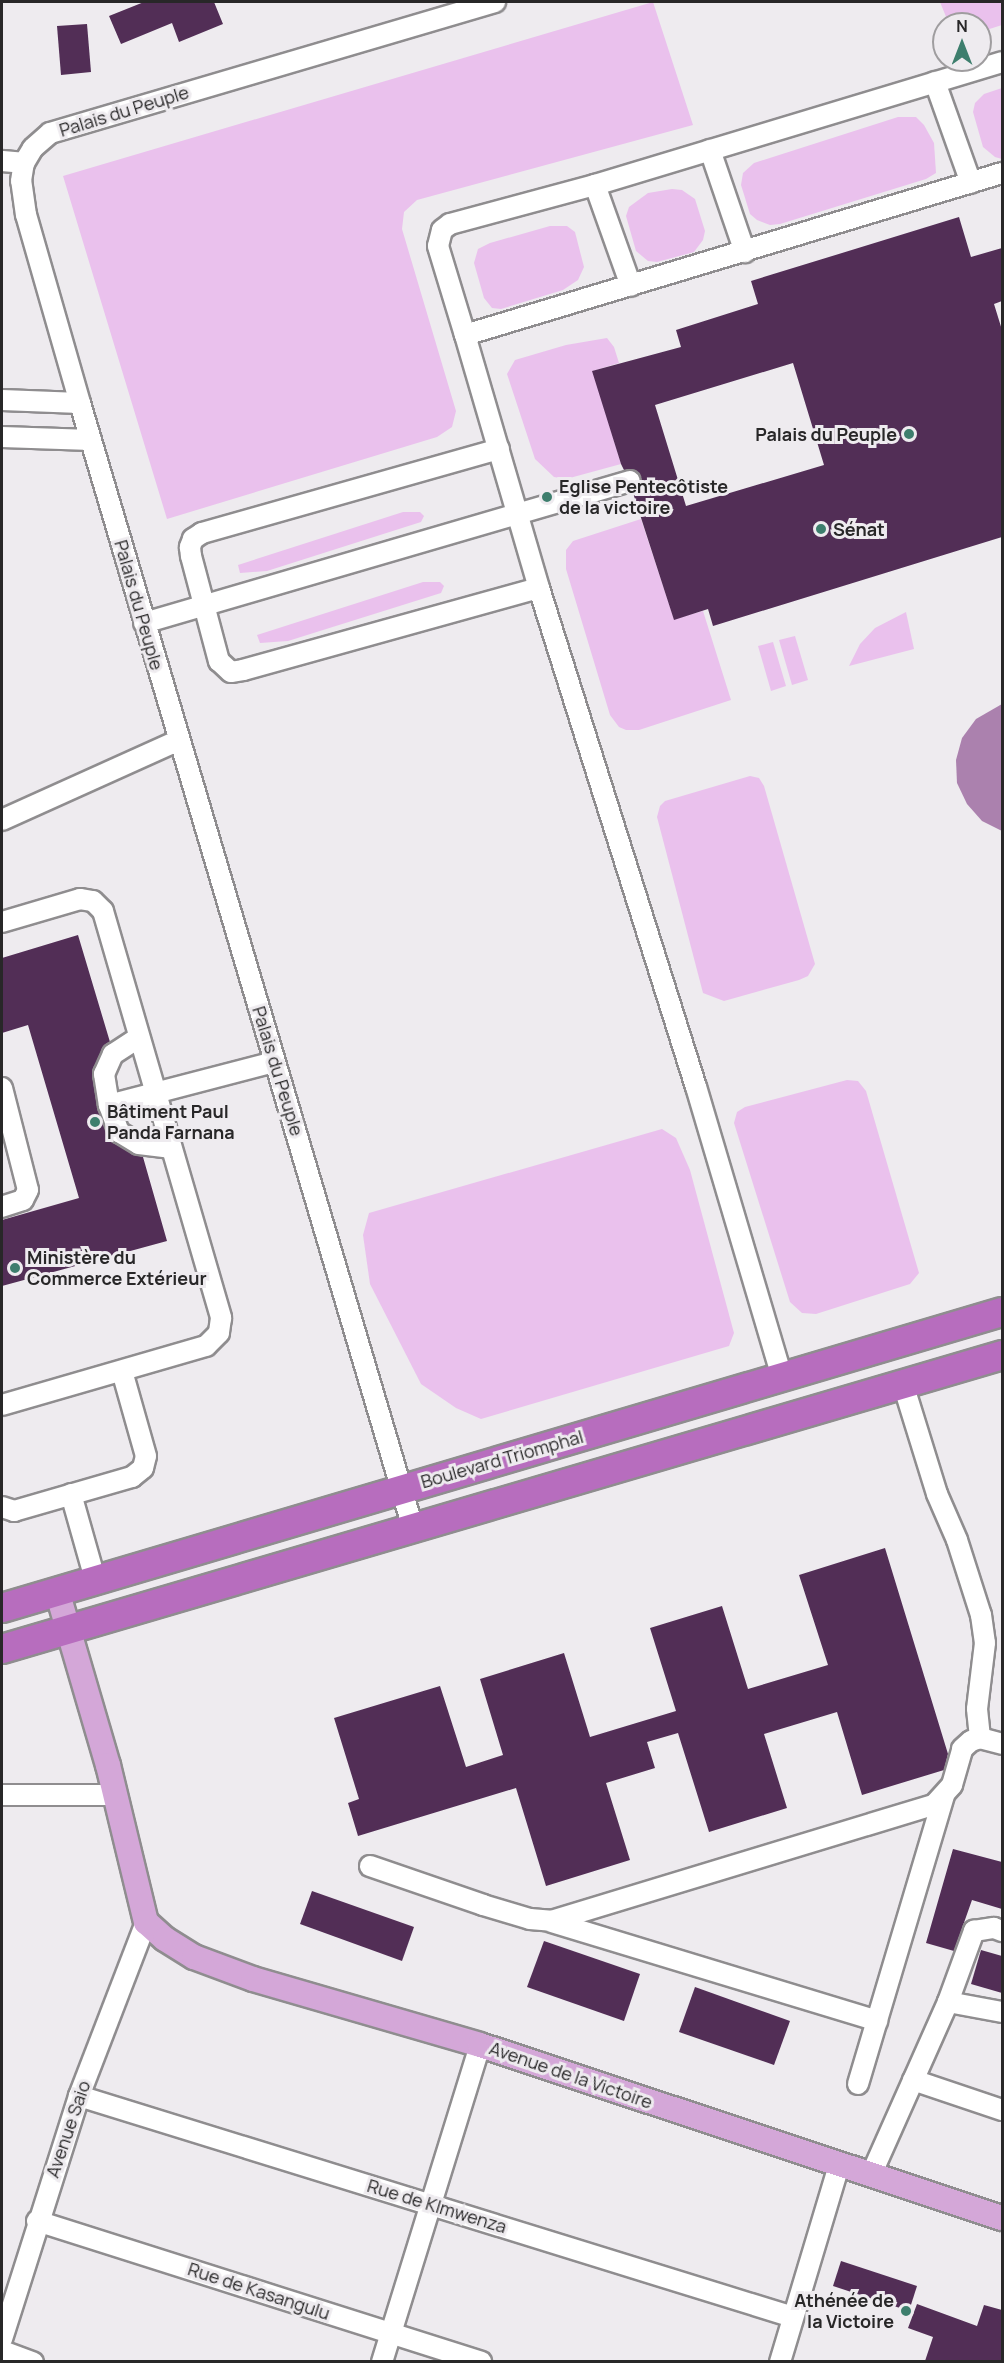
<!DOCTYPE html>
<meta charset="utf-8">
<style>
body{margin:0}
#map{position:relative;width:1004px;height:2363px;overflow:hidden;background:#eeebef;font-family:Manrope,sans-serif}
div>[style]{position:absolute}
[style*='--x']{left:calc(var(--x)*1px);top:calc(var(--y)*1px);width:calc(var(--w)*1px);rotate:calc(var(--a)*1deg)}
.green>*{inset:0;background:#eac1ed}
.water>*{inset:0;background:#ab81ae}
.building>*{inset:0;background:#522e56}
.roads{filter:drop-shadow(2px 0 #8f8d8f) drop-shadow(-2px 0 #8f8d8f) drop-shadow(0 2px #8f8d8f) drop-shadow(0 -2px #8f8d8f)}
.minor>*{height:20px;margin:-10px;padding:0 10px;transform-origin:10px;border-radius:10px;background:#fff}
.major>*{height:24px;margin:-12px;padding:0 12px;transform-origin:12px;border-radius:12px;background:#d4a7d8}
.highway>*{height:28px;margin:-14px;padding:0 14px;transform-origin:14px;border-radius:14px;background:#b76dbe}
.dots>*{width:16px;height:16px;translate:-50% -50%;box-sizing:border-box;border:3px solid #eeebef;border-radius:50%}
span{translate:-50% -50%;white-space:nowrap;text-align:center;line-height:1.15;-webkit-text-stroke:6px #eeebef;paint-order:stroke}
.street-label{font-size:18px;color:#282728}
.poi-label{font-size:18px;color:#282728;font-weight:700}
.right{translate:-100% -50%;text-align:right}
.left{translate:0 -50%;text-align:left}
.frame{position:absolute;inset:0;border:3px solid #282728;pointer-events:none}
.north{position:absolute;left:932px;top:12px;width:60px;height:60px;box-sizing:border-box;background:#eeebef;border:2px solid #9f9d9f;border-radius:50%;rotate:0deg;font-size:16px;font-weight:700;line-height:24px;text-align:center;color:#282728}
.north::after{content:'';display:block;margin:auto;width:21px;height:27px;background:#3d7e6d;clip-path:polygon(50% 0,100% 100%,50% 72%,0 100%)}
</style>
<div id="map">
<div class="green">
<div style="clip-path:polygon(653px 2px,693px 125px,417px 200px,404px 212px,402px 229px,456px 411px,452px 427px,437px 437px,167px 519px,63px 176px)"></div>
<div style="clip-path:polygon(940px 2px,1002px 2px,1002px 25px,980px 32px,980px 24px,949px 24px)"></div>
<div style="clip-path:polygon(1002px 88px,1002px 159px,995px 157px,983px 147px,973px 112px,975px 103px,984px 94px)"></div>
<div style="clip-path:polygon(898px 117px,916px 117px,924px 125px,934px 143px,936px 173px,926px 179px,780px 224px,770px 225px,757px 220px,750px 214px,741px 185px,743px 173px,754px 163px)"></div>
<div style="clip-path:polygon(672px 189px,682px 190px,695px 199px,705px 231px,703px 240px,694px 252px,657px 262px,648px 261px,636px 251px,626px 216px,629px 207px,648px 193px)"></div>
<div style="clip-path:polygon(550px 226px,567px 226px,575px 232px,584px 267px,578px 280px,563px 290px,501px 309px,492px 308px,484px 298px,474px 263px,478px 249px,490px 243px)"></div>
<div style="clip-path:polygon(607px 338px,614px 347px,619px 363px,593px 371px,621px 464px,566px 479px,554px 477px,535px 459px,507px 374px,515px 360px,566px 345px)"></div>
<div style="clip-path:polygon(403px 512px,420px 512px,424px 516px,421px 522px,267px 571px,240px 573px,238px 565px)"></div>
<div style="clip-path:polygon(641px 519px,674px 619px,703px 611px,731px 700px,639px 730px,626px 730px,619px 727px,610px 715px,566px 569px,566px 550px,573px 541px)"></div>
<div style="clip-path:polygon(423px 582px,440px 582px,444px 586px,441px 593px,288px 641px,260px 643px,257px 635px)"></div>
<div style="clip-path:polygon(906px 612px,914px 649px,849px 666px,860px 644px,875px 628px)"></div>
<div style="clip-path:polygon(795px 636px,808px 680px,792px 685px,779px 640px)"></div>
<div style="clip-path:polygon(773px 642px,786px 686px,771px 691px,758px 646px)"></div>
<div style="clip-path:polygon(750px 776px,759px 778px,764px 786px,815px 964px,808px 976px,799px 980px,724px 1001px,703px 993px,657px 817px,660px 806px,665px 801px)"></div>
<div style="clip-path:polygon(847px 1080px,858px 1081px,866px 1091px,919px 1273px,910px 1284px,816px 1314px,802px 1313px,790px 1302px,734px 1123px,737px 1112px,745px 1107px)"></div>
<div style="clip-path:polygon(662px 1129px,676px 1138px,690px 1170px,734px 1333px,729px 1346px,481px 1419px,456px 1408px,421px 1384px,370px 1284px,363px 1235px,369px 1213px)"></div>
</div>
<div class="water">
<div style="clip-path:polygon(1002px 704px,1002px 831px,982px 821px,967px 804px,957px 783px,956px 760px,962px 738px,976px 719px)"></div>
</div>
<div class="building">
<div style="clip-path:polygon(144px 2px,214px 2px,223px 24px,179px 42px,172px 23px,121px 44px,109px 16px)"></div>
<div style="clip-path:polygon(87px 24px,91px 72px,61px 75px,57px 26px)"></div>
<div style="clip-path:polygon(evenodd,959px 217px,971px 257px,1002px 248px,1002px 301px,994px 304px,1002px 330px,1002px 537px,713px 626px,708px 609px,674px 620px,633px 493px,641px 484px,641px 477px,633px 470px,624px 470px,621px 464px,592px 371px,681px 347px,676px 330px,758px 304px,751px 281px,959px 217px,793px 363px,824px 465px,686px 506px,655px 405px,793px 363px)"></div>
<div style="clip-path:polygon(78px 935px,110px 1042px,102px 1049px,93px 1070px,98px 1109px,112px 1142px,133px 1154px,143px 1157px,167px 1241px,2px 1286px,2px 1220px,79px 1198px,28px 1025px,2px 1033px,2px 958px)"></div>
<div style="clip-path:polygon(885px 1548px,948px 1754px,944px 1770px,862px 1795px,837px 1712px,764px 1734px,787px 1808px,709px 1832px,678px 1733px,647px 1742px,655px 1768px,606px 1783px,630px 1860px,546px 1886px,516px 1788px,358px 1836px,348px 1803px,359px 1799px,334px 1718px,440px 1686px,466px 1767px,503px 1755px,480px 1679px,564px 1653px,590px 1737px,676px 1711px,650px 1628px,722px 1606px,748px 1689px,828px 1665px,799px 1575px)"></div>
<div style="clip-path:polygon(953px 1849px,1002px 1862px,1002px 1909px,972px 1900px,954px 1951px,926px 1943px)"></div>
<div style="clip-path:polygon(312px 1891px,414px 1927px,402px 1961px,300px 1924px)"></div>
<div style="clip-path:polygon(544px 1941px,640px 1974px,624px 2021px,527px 1987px)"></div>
<div style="clip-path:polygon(981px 1950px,1002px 1956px,1002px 1993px,971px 1984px)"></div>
<div style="clip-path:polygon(695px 1987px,790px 2021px,774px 2065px,679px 2032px)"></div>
<div style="clip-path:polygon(841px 2261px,917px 2286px,909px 2311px,833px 2286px)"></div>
<div style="clip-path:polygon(917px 2304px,977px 2326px,984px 2305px,1002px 2310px,1002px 2361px,925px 2361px,933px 2337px,908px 2328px)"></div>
</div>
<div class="roads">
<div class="minor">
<div style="--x:935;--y:82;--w:107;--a:70.4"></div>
<div style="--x:710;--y:150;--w:108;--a:71.1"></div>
<div style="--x:2;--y:161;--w:22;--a:5"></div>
<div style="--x:595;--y:185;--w:107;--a:70.4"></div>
<div style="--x:465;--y:335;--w:93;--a:-106.9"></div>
<div style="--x:438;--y:246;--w:16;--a:-76"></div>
<div style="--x:442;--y:230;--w:10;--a:-37"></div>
<div style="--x:450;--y:224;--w:150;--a:-15.1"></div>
<div style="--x:595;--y:185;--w:425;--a:-16.8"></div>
<div style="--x:2;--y:400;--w:78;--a:2.2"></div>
<div style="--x:2;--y:437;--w:89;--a:1.9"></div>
<div style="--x:499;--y:449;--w:309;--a:164.2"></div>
<div style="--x:202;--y:533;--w:11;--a:146"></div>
<div style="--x:193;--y:539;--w:9;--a:111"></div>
<div style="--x:190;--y:547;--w:9;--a:84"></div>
<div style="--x:191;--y:556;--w:109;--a:75.1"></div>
<div style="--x:219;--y:661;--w:16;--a:43"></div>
<div style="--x:231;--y:672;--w:12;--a:-9"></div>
<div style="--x:243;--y:670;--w:307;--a:-15.5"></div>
<div style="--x:144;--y:623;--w:506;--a:-16.29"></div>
<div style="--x:2;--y:820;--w:194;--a:-24.3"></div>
<div style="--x:2;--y:922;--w:81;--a:-16.4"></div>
<div style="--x:80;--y:899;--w:13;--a:9"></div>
<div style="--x:93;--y:901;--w:14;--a:45"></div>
<div style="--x:103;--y:911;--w:424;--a:73.8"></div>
<div style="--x:221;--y:1318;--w:15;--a:98"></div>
<div style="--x:219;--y:1333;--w:18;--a:135"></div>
<div style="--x:206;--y:1346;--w:212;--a:163.9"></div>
<div style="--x:138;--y:1038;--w:30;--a:147"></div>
<div style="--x:113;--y:1054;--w:22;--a:114"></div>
<div style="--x:104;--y:1074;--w:31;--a:81"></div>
<div style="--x:109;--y:1105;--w:29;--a:70"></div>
<div style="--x:119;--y:1132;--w:23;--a:31"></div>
<div style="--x:139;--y:1144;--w:31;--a:7"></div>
<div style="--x:2;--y:1088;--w:105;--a:75.7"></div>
<div style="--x:28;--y:1190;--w:11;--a:117"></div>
<div style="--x:23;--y:1200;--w:22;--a:162"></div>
<div style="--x:109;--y:1105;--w:171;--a:-14.6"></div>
<div style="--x:782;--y:1377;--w:302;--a:-106.5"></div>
<div style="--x:696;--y:1087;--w:523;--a:-107.47"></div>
<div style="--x:539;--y:588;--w:264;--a:-106.3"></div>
<div style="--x:465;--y:335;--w:561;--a:-16.79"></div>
<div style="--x:903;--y:1384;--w:115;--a:72.8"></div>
<div style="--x:937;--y:1494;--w:50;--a:66.5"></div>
<div style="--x:957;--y:1540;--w:79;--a:72.3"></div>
<div style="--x:981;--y:1615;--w:28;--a:82"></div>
<div style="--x:985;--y:1643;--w:66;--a:96.9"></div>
<div style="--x:977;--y:1709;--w:29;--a:84"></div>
<div style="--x:71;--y:1494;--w:88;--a:74.2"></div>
<div style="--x:2;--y:1507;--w:13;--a:18"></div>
<div style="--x:14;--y:1511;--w:123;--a:-16.1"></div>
<div style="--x:132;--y:1477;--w:14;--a:-39"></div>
<div style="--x:143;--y:1468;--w:12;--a:-76"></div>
<div style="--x:146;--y:1456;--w:88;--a:-105.8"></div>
<div style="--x:413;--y:1528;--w:1173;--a:-106.49"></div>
<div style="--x:80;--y:403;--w:196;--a:-106"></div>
<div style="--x:26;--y:215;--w:34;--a:-98"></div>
<div style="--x:21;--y:181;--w:18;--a:-81"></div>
<div style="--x:24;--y:163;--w:17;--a:-59"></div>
<div style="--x:33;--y:148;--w:23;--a:-41"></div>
<div style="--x:50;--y:133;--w:464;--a:-16.4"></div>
<div style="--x:2;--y:1795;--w:114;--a:0"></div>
<div style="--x:370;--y:1866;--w:120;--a:19"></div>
<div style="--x:483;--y:1905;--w:49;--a:16.6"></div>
<div style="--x:530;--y:1919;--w:21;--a:5"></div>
<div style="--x:551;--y:1921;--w:400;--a:-16.9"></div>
<div style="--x:934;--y:1805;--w:27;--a:-48"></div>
<div style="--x:952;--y:1785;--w:37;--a:-74"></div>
<div style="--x:962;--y:1749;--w:12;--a:-42"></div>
<div style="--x:971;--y:1741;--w:9;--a:-18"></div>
<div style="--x:980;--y:1738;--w:23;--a:15"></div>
<div style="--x:552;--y:1922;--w:340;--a:16.9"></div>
<div style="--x:948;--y:2002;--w:55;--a:10.5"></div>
<div style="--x:913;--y:2080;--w:94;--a:18.6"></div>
<div style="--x:858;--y:2084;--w:301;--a:-73.4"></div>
<div style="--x:79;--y:2096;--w:747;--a:17.2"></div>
<div style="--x:871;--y:2175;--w:189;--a:-66"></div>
<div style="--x:948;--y:2002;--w:76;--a:-69.9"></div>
<div style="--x:974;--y:1931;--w:20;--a:-9"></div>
<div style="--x:994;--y:1928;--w:9;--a:21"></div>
<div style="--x:37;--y:2221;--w:466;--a:17.6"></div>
<div style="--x:2;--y:2339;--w:255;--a:-72.4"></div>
<div style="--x:79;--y:2096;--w:186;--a:-68.9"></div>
<div style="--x:2;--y:2351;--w:33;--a:20"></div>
<div style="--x:382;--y:2362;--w:332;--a:-72.8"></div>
<div style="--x:780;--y:2362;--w:206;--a:-73.3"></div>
</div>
<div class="major">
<div style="--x:57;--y:1591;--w:181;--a:73.7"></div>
<div style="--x:108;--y:1765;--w:162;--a:76.4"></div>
<div style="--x:146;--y:1922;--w:25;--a:42"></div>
<div style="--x:165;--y:1939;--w:34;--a:32"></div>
<div style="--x:194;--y:1957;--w:63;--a:20.4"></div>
<div style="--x:253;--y:1979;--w:236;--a:16.2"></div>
<div style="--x:480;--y:2045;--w:550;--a:18.34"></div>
</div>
<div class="highway">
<div style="--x:2;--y:1608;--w:1043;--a:-16.49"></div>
<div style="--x:2;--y:1649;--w:1042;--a:-16.38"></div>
</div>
</div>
<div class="dots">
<div style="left:909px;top:434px;background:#3d7e6d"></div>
<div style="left:547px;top:497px;background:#3d7e6d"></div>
<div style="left:821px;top:529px;background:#3d7e6d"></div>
<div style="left:95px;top:1122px;background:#3d7e6d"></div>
<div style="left:15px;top:1268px;background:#3d7e6d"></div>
<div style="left:906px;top:2311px;background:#3d7e6d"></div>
</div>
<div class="street-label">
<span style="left:124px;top:111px;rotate:-17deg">Palais du Peuple</span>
<span style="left:139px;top:605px;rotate:74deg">Palais du Peuple</span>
<span style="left:278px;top:1071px;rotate:73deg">Palais du Peuple</span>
<span style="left:502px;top:1459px;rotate:-16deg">Boulevard Triomphal</span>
<span style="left:571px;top:2075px;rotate:19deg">Avenue de la Victoire</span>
<span style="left:68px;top:2129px;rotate:-71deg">Avenue Saio</span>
<span style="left:437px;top:2206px;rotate:17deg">Rue de KImwenza</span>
<span style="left:259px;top:2291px;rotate:18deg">Rue de Kasangulu</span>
</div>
<div class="poi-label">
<span class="right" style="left:897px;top:434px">Palais du Peuple</span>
<span class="left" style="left:559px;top:497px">Eglise Pentecôtiste<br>de la victoire</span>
<span class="left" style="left:833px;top:529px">Sénat</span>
<span class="left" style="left:107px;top:1122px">Bâtiment Paul<br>Panda Farnana</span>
<span class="left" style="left:27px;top:1268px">Ministère du<br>Commerce Extérieur</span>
<span class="right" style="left:894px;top:2311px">Athénée de<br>la Victoire</span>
</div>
<div class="frame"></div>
<div class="north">N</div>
</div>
